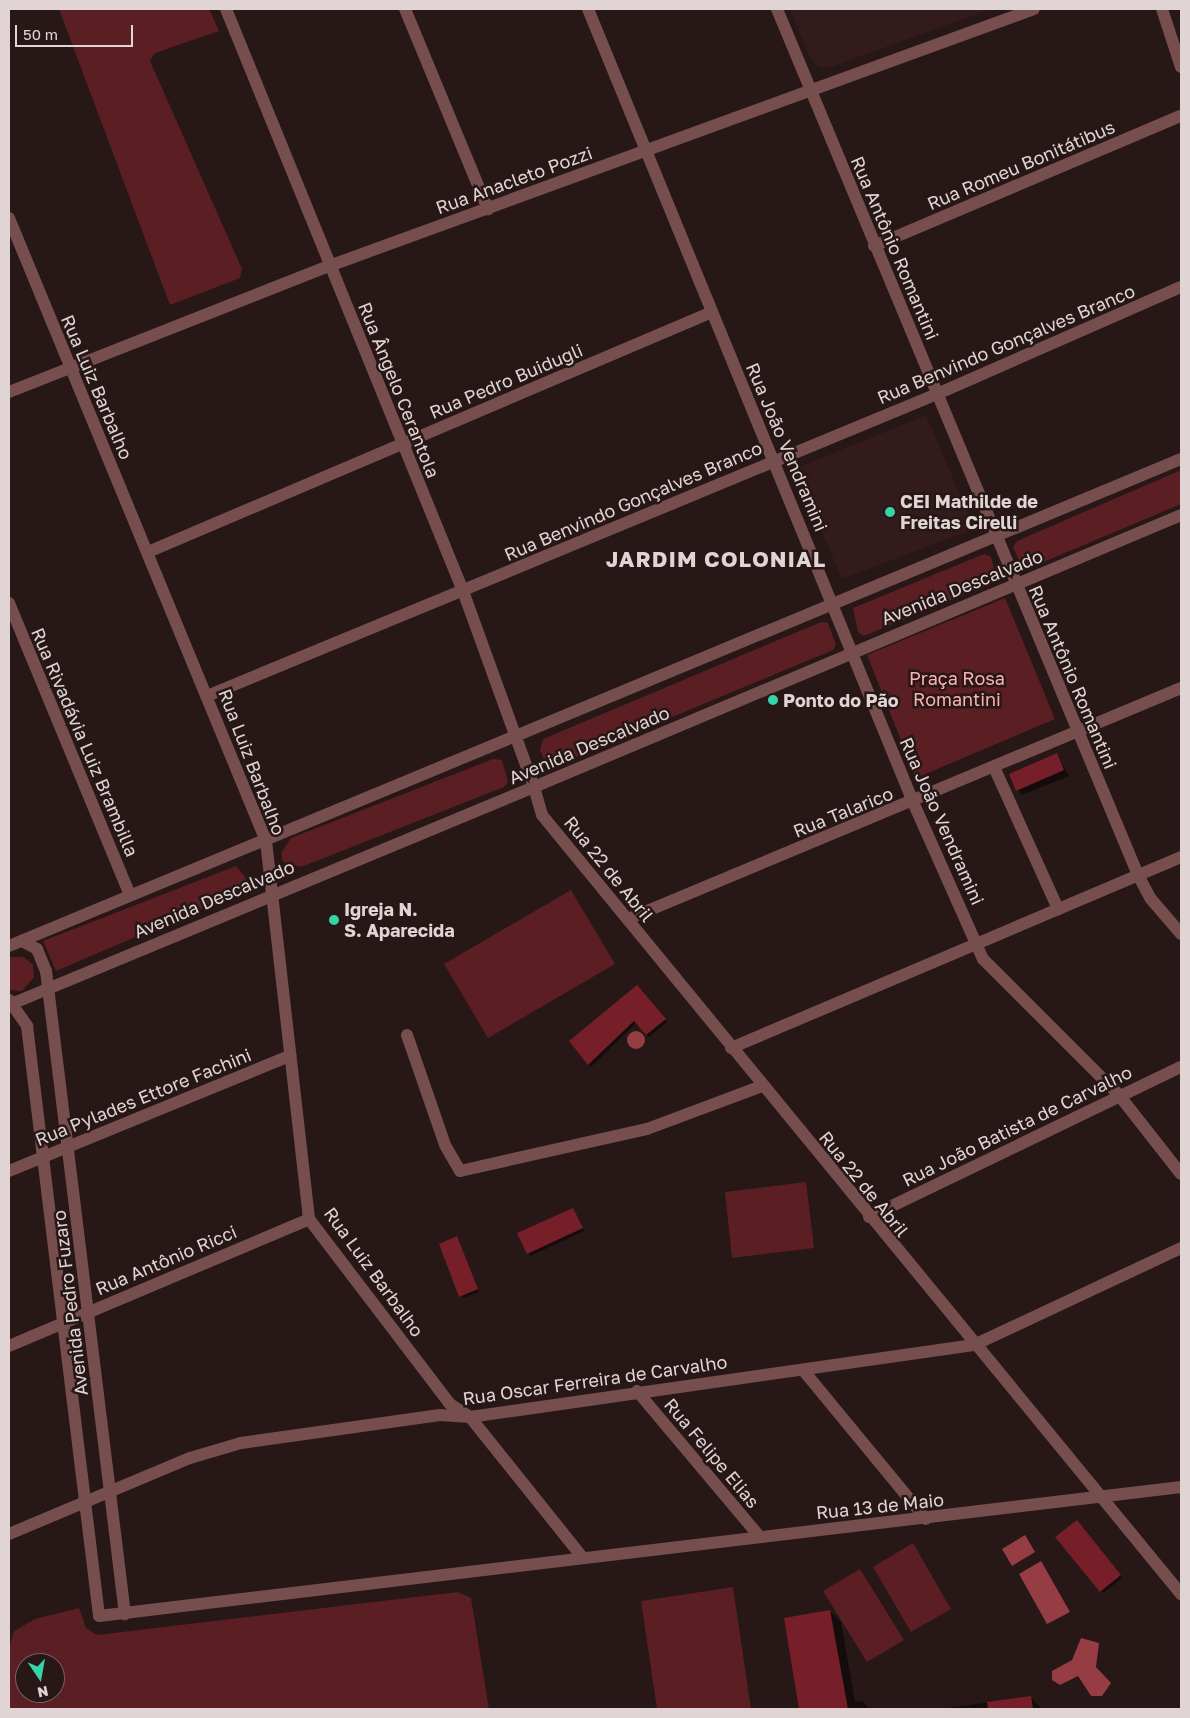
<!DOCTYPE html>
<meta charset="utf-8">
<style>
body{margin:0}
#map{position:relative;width:1190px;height:1718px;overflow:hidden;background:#271717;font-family:"Golos Text",sans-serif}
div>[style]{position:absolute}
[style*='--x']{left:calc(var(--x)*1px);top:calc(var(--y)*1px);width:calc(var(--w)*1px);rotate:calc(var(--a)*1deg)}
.built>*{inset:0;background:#331b1c}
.green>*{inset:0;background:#5b1f23}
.water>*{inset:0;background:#963d43}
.round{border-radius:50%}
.shadow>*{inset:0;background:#0007}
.building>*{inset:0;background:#771f29}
.minor>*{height:12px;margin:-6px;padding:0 6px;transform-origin:6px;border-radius:6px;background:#764e4e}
.tertiary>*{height:12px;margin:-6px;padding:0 6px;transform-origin:6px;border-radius:6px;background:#764e4e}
.dots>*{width:14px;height:14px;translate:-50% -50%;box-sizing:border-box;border:2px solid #271717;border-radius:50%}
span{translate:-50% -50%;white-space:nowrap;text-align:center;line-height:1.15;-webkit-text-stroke:5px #271717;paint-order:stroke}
.street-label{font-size:18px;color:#e0d4d4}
.poi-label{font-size:18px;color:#e0d4d4;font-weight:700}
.left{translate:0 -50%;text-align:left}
.park-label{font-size:18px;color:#fdb0b0}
.district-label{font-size:22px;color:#e0d4d4;font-weight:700;letter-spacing:1px}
.frame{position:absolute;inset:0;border:10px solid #e0d4d4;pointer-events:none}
.north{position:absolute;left:15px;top:1653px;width:50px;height:50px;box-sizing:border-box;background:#271717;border:1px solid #716363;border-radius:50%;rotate:168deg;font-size:14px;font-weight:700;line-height:20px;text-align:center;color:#e0d4d4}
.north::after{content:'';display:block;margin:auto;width:18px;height:22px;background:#36d4a7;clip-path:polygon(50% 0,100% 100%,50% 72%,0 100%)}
.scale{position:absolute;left:15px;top:25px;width:118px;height:22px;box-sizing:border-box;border:2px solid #e0d4d4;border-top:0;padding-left:6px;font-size:15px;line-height:18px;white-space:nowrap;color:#e0d4d4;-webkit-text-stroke:4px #271717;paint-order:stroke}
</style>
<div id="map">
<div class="built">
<div style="clip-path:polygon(790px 9px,991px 9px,831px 67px,819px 67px,810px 58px)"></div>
<div style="clip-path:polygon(926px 415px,972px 523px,969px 531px,842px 579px,795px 469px)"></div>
</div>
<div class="green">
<div style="clip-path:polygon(59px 9px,209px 9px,219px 31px,155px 53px,150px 61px,242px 269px,240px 278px,170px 305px)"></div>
<div style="clip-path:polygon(1181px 470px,1181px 504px,1027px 569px,1022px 567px,1013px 547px,1017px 541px)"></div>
<div style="clip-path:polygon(984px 554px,991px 557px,997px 581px,864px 636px,858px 632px,853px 608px)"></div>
<div style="clip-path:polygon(1005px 598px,1055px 719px,916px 778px,867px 655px)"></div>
<div style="clip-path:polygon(821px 622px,828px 623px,836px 645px,833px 650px,555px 766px,546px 765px,540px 750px,543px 739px)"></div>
<div style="clip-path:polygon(493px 759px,502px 760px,508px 782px,504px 787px,301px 867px,283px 862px,281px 853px,291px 838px)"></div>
<div style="clip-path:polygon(236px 866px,246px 878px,238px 893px,56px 971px,43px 941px)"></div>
<div style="clip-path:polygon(571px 890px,615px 964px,488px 1038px,444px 964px)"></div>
<div style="clip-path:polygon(9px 957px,24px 957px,33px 965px,34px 977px,22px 991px,9px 990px)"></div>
<div style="clip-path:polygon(806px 1182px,814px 1248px,732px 1258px,725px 1192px)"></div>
<div style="clip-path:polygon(913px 1543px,951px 1609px,911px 1632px,873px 1567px)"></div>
<div style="clip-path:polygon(860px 1569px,904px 1640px,867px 1662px,823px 1591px)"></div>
<div style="clip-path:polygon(733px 1587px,751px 1709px,657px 1709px,641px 1601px)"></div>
<div style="clip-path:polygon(evenodd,458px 1592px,471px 1598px,489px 1709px,9px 1709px,9px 1648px,14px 1631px,35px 1619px,79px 1608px,86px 1628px,97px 1635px,458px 1592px,25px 1663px,55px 1663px,55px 1693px,25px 1693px,25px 1663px)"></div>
</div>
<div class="water">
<div class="round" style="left:627px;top:1031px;width:18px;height:18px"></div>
<div style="clip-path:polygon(1025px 1535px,1035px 1552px,1012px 1566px,1002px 1549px)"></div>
<div style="clip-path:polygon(1041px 1561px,1070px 1612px,1047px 1624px,1019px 1574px)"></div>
<div style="clip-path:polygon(1081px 1638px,1099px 1643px,1096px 1667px,1111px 1683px,1102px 1696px,1091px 1696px,1078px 1676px,1060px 1685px,1052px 1680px,1052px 1671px,1072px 1660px)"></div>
</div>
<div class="shadow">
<div style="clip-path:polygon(1057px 755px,1069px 776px,1022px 795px,1017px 790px)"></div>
<div style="clip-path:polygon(637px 987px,667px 1022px,649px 1037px,637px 1022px,591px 1067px,571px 1041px)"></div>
<div style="clip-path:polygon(573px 1209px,584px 1231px,530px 1256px,528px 1253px)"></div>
<div style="clip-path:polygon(457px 1238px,479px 1292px,463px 1298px,460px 1296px)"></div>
<div style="clip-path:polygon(1079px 1524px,1122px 1578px,1103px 1593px,1100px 1591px)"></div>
<div style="clip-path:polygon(830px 1611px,841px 1622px,855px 1702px,862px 1701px,870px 1709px,801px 1709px,785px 1619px)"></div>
<div style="clip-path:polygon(1030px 1697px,1042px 1709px,940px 1709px)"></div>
</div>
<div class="building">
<div style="clip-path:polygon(1057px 753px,1064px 770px,1016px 791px,1009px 774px)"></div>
<div style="clip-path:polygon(637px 985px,666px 1019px,646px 1035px,634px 1021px,588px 1065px,569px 1041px)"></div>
<div style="clip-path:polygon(573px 1208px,583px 1228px,527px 1254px,517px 1233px)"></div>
<div style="clip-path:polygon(457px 1236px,478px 1289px,459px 1297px,439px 1244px)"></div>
<div style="clip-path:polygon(1077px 1520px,1121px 1575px,1100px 1592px,1055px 1537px)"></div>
<div style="clip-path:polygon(830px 1610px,848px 1709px,799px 1709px,784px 1618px)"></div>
<div style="clip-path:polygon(1031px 1696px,1033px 1709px,988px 1709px,987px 1702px)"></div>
</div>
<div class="minor">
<div style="--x:405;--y:9;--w:217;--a:67.5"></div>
<div style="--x:588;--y:9;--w:857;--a:67.71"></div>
<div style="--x:913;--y:802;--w:172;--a:66"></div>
<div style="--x:983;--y:959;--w:192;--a:45"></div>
<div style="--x:1119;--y:1095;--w:100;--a:51.9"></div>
<div style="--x:777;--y:9;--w:938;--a:67.37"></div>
<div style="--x:1138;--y:875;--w:27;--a:62"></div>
<div style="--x:1151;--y:899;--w:46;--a:49.4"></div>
<div style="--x:1162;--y:9;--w:61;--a:71.9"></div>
<div style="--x:9;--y:218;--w:674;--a:67.58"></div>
<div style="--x:266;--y:841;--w:380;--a:83.5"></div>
<div style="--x:309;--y:1219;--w:233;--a:52.7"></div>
<div style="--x:450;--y:1404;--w:24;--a:33"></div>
<div style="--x:470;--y:1417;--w:179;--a:51.3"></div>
<div style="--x:874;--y:246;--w:333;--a:-23"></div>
<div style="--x:9;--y:392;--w:344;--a:-21.5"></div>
<div style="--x:329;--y:266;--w:750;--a:-20.03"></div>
<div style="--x:148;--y:552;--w:613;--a:-23.05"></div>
<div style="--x:9;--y:603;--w:316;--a:67.5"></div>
<div style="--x:207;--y:696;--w:790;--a:-22.47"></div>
<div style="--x:937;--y:394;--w:266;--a:-23.7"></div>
<div style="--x:994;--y:767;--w:156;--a:65.7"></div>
<div style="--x:628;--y:919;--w:599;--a:-22.67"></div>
<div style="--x:22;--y:941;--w:17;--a:28"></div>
<div style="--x:37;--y:949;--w:24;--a:68"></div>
<div style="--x:46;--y:971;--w:648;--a:83"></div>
<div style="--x:9;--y:946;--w:551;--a:-22.52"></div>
<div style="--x:9;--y:1000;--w:32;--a:55"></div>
<div style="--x:27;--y:1026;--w:594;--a:83.04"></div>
<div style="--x:99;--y:1616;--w:1090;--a:-6.8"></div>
<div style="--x:9;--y:1005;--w:568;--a:-22.55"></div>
<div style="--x:534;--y:787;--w:29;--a:74"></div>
<div style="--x:542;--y:815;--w:1008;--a:50.64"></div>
<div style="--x:407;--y:1035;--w:116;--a:70.9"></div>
<div style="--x:445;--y:1145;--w:30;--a:60"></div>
<div style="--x:460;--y:1171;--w:192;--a:-12.7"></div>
<div style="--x:647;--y:1129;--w:123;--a:-20.5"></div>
<div style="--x:731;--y:1048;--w:489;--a:-23"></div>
<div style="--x:9;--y:1171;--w:304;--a:-22.3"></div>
<div style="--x:869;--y:1217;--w:346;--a:-25.7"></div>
<div style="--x:9;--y:1346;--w:326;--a:-22.9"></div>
<div style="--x:803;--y:1370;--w:193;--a:50.5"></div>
<div style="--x:637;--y:1391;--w:191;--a:49.9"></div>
<div style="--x:9;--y:1534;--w:196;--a:-22.8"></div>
<div style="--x:190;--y:1458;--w:53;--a:-16.4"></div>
<div style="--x:241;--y:1443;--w:201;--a:-8"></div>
<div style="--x:440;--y:1415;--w:30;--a:4"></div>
<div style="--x:470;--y:1417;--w:509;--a:-8.13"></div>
<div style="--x:974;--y:1345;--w:229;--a:-25.1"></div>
</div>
<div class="tertiary">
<div style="--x:226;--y:9;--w:628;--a:67.84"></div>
<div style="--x:463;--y:591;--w:208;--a:70.1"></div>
<div style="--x:534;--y:787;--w:702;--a:-22.8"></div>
<div style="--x:518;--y:735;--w:718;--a:-22.6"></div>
</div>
<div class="dots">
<div style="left:890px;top:512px;background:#36d4a7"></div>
<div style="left:773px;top:700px;background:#36d4a7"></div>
<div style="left:334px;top:920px;background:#36d4a7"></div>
</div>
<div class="street-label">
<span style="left:1021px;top:165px;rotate:-23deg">Rua Romeu Bonitátibus</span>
<span style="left:514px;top:180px;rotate:-20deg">Rua Anacleto Pozzi</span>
<span style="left:895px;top:248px;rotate:67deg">Rua Antônio Romantini</span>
<span style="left:1006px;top:344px;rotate:-23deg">Rua Benvindo Gonçalves Branco</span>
<span style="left:506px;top:381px;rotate:-23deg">Rua Pedro Buidugli</span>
<span style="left:97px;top:387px;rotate:67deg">Rua Luiz Barbalho</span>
<span style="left:399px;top:390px;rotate:68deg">Rua Ângelo Cerantola</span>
<span style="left:787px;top:447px;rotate:67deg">Rua João Vendramini</span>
<span style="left:633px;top:501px;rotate:-23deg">Rua Benvindo Gonçalves Branco</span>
<span style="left:962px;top:587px;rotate:-22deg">Avenida Descalvado</span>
<span style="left:1073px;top:677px;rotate:67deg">Rua Antônio Romantini</span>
<span style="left:85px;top:742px;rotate:67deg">Rua Rivadávia Luiz Brambilla</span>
<span style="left:589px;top:745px;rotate:-23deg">Avenida Descalvado</span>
<span style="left:252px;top:762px;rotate:69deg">Rua Luiz Barbalho</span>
<span style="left:843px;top:812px;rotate:-22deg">Rua Talarico</span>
<span style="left:942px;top:821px;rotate:66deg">Rua João Vendramini</span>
<span style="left:609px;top:869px;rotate:51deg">Rua 22 de Abril</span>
<span style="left:214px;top:899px;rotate:-23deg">Avenida Descalvado</span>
<span style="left:143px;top:1097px;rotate:-22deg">Rua Pylades Ettore Fachini</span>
<span style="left:1017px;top:1126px;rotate:-26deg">Rua João Batista de Carvalho</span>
<span style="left:864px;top:1184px;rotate:51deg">Rua 22 de Abril</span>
<span style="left:166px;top:1260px;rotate:-23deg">Rua Antônio Ricci</span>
<span style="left:374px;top:1272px;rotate:54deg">Rua Luiz Barbalho</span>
<span style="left:70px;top:1303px;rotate:-97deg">Avenida Pedro Fuzaro</span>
<span style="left:595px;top:1380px;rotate:-8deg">Rua Oscar Ferreira de Carvalho</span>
<span style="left:712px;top:1453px;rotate:50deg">Rua Felipe Elias</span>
<span style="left:880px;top:1506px;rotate:-6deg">Rua 13 de Maio</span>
</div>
<div class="poi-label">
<span class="left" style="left:900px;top:512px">CEI Mathilde de<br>Freitas Cirelli</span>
<span class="left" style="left:783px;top:700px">Ponto do Pão</span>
<span class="left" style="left:344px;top:920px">Igreja N.<br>S. Aparecida</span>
</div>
<div class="park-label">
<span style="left:957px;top:689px">Praça Rosa<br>Romantini</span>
</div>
<div class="district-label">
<span style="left:716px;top:559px">JARDIM COLONIAL</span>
</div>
<div class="frame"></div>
<div class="north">N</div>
<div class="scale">50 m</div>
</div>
